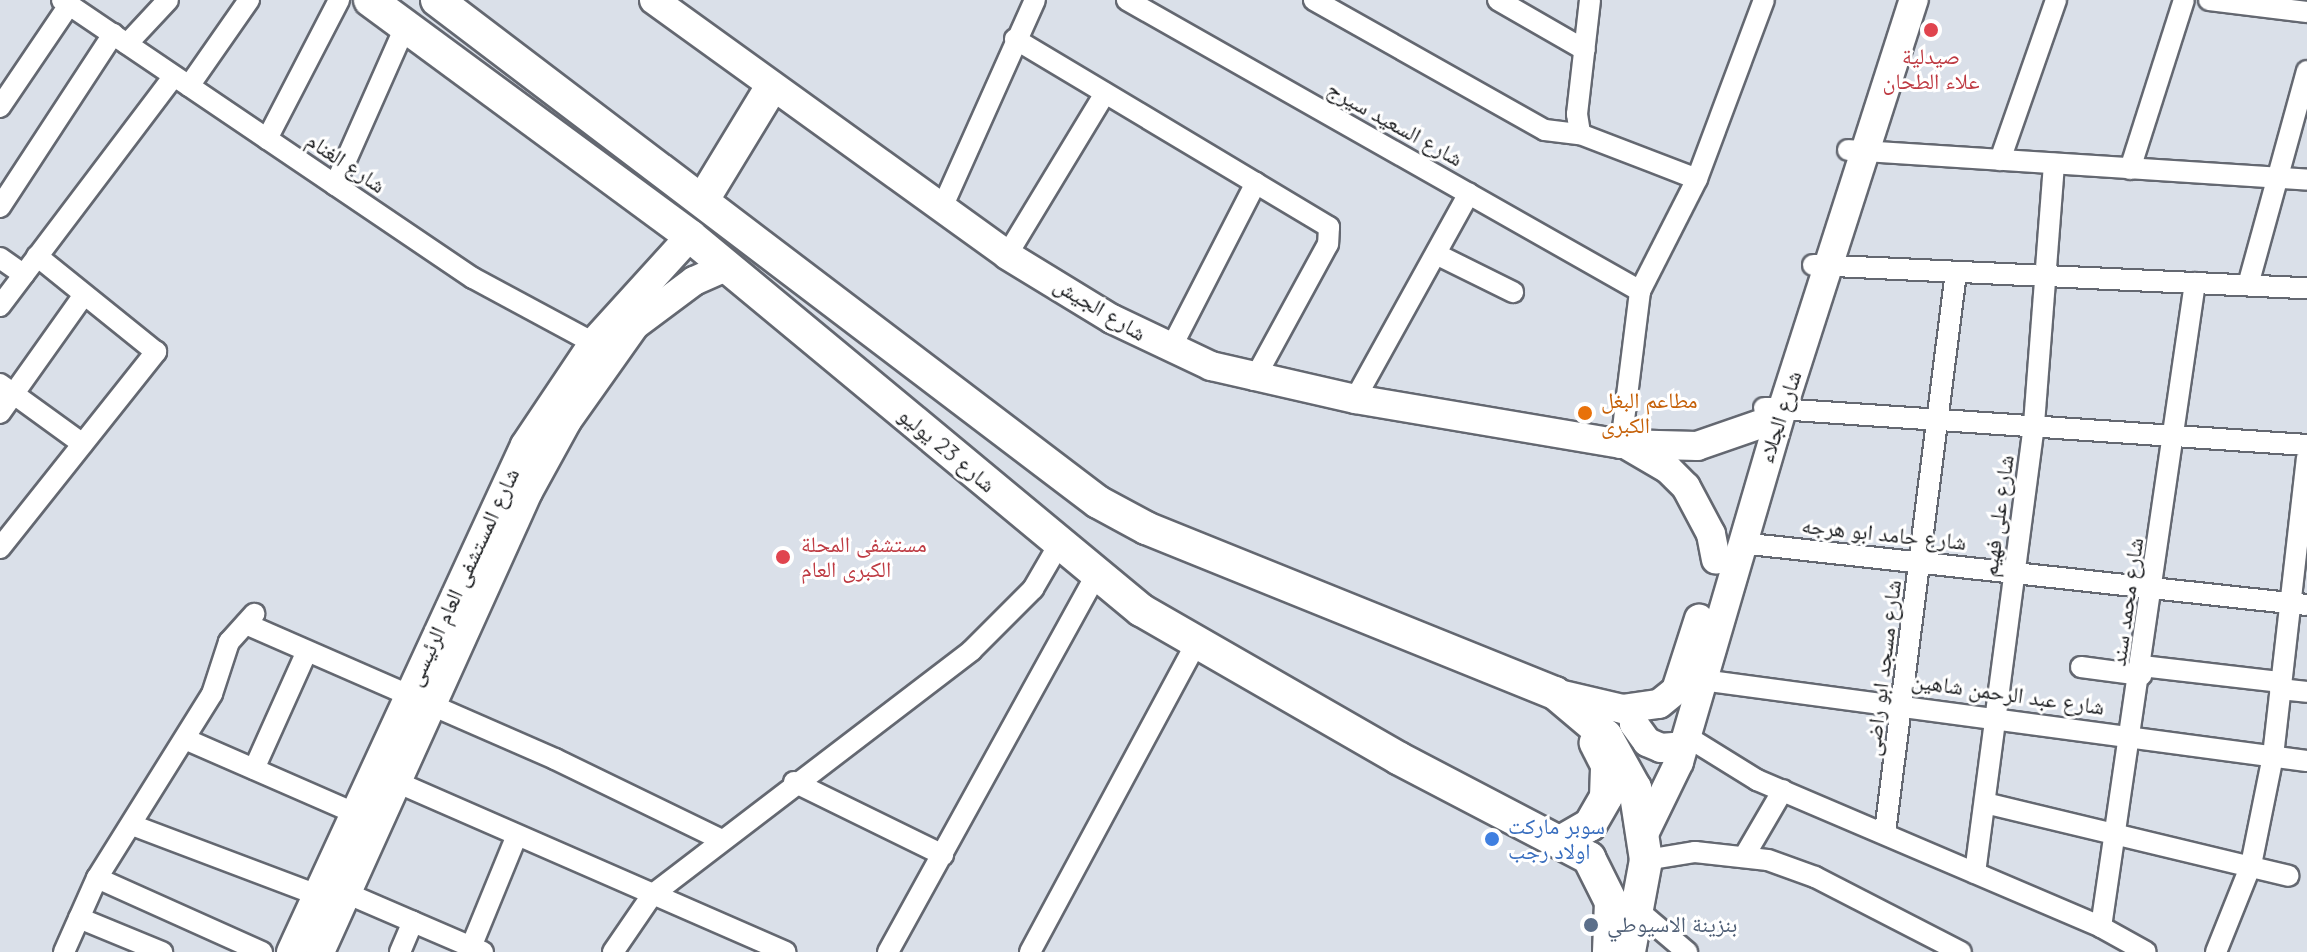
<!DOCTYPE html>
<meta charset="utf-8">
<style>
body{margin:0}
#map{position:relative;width:2307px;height:952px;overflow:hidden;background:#dae0e9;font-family:Quicksand,"Noto Naskh Arabic",sans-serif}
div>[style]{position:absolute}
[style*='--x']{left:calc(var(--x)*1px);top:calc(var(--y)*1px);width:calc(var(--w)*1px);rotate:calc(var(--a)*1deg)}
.roads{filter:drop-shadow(2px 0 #646871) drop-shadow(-2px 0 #646871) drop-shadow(0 2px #646871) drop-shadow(0 -2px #646871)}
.street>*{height:20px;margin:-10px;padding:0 10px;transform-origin:10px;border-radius:10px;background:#fff}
.secondary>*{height:28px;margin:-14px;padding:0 14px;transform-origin:14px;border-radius:14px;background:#fff}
.primary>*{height:32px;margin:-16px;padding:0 16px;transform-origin:16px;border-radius:16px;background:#fff}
.dots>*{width:22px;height:22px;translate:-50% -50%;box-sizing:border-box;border:4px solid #fff;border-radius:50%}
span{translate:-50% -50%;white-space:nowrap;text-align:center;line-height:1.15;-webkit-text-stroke:6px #fff;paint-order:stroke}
.health-label{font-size:22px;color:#be3a42}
.left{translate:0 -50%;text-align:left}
.street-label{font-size:22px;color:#16181b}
.food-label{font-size:22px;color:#c56008}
.shop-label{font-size:22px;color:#366cbe}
.service-label{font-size:22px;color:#4e5e75}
</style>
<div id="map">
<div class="roads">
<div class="street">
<div style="--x:62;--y:0;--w:496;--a:34.1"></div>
<div style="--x:473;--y:278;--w:150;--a:28.3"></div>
<div style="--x:1127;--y:0;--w:590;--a:29.56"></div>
<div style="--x:1314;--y:0;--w:265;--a:29.4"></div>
<div style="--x:1545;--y:130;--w:35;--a:7"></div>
<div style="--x:1498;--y:0;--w:100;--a:29.9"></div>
<div style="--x:1590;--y:0;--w:115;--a:96.5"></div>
<div style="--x:1577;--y:114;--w:20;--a:81"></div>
<div style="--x:1580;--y:134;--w:125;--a:21"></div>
<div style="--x:2209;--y:0;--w:99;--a:7"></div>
<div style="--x:1015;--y:39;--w:366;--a:30.9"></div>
<div style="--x:1329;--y:227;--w:17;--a:93"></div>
<div style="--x:1328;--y:244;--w:155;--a:118.6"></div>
<div style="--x:127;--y:44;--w:60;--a:-47"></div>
<div style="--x:189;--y:86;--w:105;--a:-55.1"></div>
<div style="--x:0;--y:107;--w:123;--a:-55.9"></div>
<div style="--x:267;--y:139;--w:157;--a:-62.6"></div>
<div style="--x:1848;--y:150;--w:460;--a:3.7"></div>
<div style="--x:2000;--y:160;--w:170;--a:-70.7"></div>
<div style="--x:2130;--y:169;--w:177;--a:-72.3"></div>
<div style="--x:335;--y:185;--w:173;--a:-66.1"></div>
<div style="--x:0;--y:207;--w:207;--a:-56.8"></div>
<div style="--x:941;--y:210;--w:230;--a:-65.9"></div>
<div style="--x:1436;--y:254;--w:86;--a:26.3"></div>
<div style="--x:1007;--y:255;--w:189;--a:-58.8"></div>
<div style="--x:0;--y:258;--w:29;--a:35"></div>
<div style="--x:1813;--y:265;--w:495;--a:2.7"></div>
<div style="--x:2248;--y:285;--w:222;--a:-74.6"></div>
<div style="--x:0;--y:306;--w:288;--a:-52.9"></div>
<div style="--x:1170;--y:350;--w:188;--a:-62.8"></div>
<div style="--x:0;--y:384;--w:102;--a:35.9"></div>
<div style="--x:1355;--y:399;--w:235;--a:-61"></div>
<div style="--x:1764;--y:408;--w:544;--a:3.9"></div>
<div style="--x:0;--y:413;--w:145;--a:-54.6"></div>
<div style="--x:1621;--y:444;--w:154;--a:-82.9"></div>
<div style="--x:1640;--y:291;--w:126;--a:-63"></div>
<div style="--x:1697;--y:179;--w:191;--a:-69.5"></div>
<div style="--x:1741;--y:543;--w:569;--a:6.25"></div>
<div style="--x:0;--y:548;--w:251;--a:-51.5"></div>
<div style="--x:156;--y:352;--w:153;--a:-141.1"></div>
<div style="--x:246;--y:624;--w:337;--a:23.6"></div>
<div style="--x:555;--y:759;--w:186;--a:25.9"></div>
<div style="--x:2142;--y:666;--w:140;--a:6.6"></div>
<div style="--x:2081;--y:667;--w:61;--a:7.6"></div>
<div style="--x:1702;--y:680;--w:610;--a:7.63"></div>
<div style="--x:2280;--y:689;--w:27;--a:6"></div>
<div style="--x:1686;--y:736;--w:84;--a:31.8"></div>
<div style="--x:1757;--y:780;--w:374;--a:23.1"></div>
<div style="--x:2101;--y:927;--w:51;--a:29.1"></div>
<div style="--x:185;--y:739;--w:184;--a:23.6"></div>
<div style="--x:254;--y:769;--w:129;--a:-65.8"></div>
<div style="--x:385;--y:777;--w:437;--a:23.6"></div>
<div style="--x:794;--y:782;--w:166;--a:26.1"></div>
<div style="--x:1985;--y:803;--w:312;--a:13.5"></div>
<div style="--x:132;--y:825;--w:212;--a:20.7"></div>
<div style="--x:1885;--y:832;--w:564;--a:-82.77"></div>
<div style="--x:1745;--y:855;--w:75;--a:-59.7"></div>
<div style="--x:1646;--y:860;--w:50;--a:-9.3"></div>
<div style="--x:1695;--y:852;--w:73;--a:6.3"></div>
<div style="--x:1768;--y:860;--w:50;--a:19.9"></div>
<div style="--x:1815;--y:877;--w:164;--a:27.2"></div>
<div style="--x:1975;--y:873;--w:453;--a:-82.5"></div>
<div style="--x:2034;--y:424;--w:261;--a:-85.6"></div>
<div style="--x:97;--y:878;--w:181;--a:24.2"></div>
<div style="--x:346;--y:893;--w:149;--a:23.3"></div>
<div style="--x:1640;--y:912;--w:62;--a:40.4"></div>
<div style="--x:79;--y:918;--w:90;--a:22.3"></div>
<div style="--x:2101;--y:927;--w:651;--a:-81.7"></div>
<div style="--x:64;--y:952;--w:81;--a:-66"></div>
<div style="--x:97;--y:878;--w:217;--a:-58"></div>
<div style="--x:212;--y:694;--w:55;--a:-71.9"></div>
<div style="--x:229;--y:642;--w:38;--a:-48"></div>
<div style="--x:400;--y:952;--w:33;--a:-67"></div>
<div style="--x:469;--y:952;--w:126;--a:-67.7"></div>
<div style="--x:613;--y:952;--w:69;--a:-55.6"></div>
<div style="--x:652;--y:895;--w:402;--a:-37.4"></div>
<div style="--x:971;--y:651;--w:88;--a:-45"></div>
<div style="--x:1033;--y:589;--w:50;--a:-59.8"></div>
<div style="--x:888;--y:952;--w:431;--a:-61.1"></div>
<div style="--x:1030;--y:952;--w:350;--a:-61.7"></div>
<div style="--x:2216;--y:952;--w:94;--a:-68.1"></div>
<div style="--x:2251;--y:865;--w:111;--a:-78.6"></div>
<div style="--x:2273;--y:756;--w:300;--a:-83.5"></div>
</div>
<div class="secondary">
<div style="--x:654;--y:0;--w:435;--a:35.8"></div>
<div style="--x:1007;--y:255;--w:123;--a:31.4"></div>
<div style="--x:1112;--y:319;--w:110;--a:25.4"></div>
<div style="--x:1211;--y:366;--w:148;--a:12.9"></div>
<div style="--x:1355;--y:399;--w:270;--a:9.6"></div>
<div style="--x:1621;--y:444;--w:76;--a:1.5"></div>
<div style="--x:1697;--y:446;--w:65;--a:-19"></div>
<div style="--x:1630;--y:447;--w:44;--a:30.1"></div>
<div style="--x:1668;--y:469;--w:25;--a:45"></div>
<div style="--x:1686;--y:487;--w:53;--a:62"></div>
<div style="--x:1711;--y:534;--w:26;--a:79"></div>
<div style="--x:1555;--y:693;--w:69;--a:13.4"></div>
<div style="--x:1622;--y:709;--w:37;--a:-8"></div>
<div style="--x:1659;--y:704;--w:22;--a:-39"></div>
<div style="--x:1676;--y:690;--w:75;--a:-72.1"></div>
<div style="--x:1632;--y:709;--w:15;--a:82"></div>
<div style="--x:1634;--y:724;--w:22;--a:54"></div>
<div style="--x:1647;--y:742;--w:15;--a:23"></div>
<div style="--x:1661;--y:748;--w:22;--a:-5"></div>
<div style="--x:1645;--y:832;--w:78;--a:-64.1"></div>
<div style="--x:1679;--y:762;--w:367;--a:-73.7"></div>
<div style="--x:1782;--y:410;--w:431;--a:-72.2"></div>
<div style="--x:291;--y:952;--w:558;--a:-65.22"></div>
<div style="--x:525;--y:445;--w:124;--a:-56.2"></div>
<div style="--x:594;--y:342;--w:143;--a:-47.8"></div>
<div style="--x:320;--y:952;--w:505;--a:-65.67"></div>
<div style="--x:528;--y:492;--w:81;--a:-61.2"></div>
<div style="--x:567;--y:421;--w:118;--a:-54.7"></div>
<div style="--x:635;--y:325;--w:74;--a:-36.7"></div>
<div style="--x:694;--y:281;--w:36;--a:-24"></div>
</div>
<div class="primary">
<div style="--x:370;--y:0;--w:398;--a:36.4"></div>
<div style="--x:690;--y:236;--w:586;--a:39.67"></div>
<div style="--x:1141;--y:610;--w:297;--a:29.9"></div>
<div style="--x:1398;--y:758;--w:216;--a:27.6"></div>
<div style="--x:1589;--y:858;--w:49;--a:63.4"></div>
<div style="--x:1611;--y:902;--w:50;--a:92.3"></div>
<div style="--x:437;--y:0;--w:830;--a:37.22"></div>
<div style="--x:1098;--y:502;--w:55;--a:28.4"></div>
<div style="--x:1146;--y:528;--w:441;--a:22"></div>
<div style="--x:1555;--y:693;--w:67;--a:40.1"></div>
<div style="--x:1606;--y:736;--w:60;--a:60.9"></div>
<div style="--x:1635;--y:788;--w:73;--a:81.3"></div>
<div style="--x:1646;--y:860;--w:94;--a:100.5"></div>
<div style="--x:704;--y:198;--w:129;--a:-58.7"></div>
<div style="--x:1562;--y:841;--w:32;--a:-30"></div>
<div style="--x:1590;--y:825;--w:32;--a:-60"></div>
<div style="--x:1606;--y:797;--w:32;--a:-88"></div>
<div style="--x:1607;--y:765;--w:25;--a:-117"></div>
</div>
</div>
<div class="dots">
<div style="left:1931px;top:30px;background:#e0444e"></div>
<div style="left:1585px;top:413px;background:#e8710a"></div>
<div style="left:783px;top:557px;background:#e0444e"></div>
<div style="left:1492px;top:839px;background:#3f7fe0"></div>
<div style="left:1591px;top:925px;background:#5c6f8a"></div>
</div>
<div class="health-label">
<span style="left:1931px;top:69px">صيدلية<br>علاء الطحان</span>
<span class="left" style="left:801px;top:557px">مستشفى المحلة<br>الكبرى العام</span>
</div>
<div class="street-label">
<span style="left:1395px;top:124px;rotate:29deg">شارع السعيد سيرج</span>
<span style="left:346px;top:163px;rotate:34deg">شارع الغنام</span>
<span style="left:1100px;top:309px;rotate:31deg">شارع الجيش</span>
<span style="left:1780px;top:417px;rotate:-72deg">شارع الجلاء</span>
<span style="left:947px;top:450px;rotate:40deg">شارع 23 يوليو</span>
<span style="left:1998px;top:516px;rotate:-82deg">شارع على فهيم</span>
<span style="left:1884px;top:534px;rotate:6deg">شارع حامد ابو هرجه</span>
<span style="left:463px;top:577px;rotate:-65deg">شارع المستشفى العام الرئيسى</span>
<span style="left:2127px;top:602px;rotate:-82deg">شارع محمد سند</span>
<span style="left:1883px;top:668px;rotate:-83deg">شارع مسجد ابو راضى</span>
<span style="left:2008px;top:694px;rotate:8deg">شارع عبد الرحمن شاهين</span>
</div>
<div class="food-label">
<span class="left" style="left:1601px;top:413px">مطاعم البغل<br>الكبرى</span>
</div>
<div class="shop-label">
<span class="left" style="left:1508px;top:839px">سوبر ماركت<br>اولاد رجب</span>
</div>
<div class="service-label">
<span class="left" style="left:1607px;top:925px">بنزينة الاسيوطي</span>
</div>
</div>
